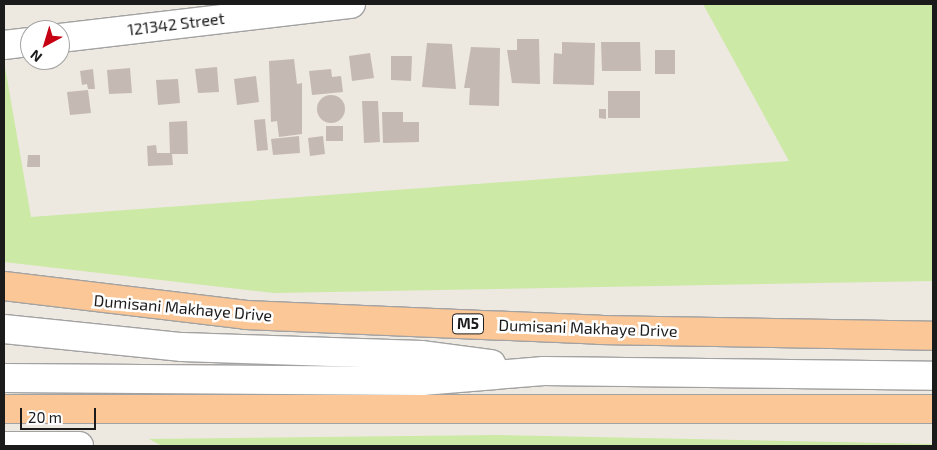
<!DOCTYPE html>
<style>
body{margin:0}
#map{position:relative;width:937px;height:450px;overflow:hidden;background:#ede8e0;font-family:"Exo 2",sans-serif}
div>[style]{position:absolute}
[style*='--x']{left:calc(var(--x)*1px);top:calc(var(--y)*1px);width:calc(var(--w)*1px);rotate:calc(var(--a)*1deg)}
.grass>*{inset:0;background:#cce9a5}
.building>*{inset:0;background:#c5b9b4}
.round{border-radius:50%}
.roads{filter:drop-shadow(1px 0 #a2a2a2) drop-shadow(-1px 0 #a2a2a2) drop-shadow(0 1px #a2a2a2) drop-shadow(0 -1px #a2a2a2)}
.minor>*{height:28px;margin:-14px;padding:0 14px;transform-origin:14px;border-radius:14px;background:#fff}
.major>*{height:28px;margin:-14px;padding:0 14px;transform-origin:14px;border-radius:14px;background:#fcc796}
span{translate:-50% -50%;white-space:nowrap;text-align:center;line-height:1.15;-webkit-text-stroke:5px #fff;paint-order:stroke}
.shield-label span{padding:1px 4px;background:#fff;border:1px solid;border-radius:4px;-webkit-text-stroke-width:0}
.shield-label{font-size:15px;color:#1b1b1b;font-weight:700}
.street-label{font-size:16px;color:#1b1b1b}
.frame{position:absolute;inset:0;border:5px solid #1b1b1b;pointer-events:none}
.north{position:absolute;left:20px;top:20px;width:50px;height:50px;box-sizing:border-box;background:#fff;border:1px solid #a4a4a4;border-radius:50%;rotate:219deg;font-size:14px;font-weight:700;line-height:20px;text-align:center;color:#1b1b1b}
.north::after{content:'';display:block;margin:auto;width:18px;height:22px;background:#c60012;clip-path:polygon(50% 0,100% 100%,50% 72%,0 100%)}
.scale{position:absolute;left:20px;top:408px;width:76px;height:22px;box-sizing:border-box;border:2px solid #1b1b1b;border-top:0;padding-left:6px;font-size:15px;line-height:18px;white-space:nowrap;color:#1b1b1b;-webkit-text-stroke:4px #fff;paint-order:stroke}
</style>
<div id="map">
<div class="grass">
<div style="clip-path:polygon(703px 4px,933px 4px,933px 281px,274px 293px,4px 262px,4px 61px,31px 217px,789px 161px)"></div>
<div style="clip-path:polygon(499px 435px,933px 444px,933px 446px,162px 446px,149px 439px)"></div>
</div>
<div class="building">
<div style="clip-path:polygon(517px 39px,539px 39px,540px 84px,512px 83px,507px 50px,517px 50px)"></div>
<div style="clip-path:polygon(562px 42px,595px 43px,594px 85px,553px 84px,554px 53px,562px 54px)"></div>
<div style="clip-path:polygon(601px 42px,640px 42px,641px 71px,602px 71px)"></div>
<div style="clip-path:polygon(427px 43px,452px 44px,456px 89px,422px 87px)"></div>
<div style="clip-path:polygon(471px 47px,500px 48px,499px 106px,469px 105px,470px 88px,464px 88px)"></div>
<div style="clip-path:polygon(655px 50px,675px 50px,675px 74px,655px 74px)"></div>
<div style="clip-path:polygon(370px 53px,374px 78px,352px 81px,349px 56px)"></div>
<div style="clip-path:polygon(391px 56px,412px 56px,411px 81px,391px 80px)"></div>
<div style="clip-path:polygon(294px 59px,297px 84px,302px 83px,302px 134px,279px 137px,277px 121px,271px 122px,269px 61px)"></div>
<div style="clip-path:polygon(217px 67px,219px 92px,198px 93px,195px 69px)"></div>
<div style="clip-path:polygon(130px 68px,132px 93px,109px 94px,107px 70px)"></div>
<div style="clip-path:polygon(93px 69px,95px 89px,88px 89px,87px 84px,82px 85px,80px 71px)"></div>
<div style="clip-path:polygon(331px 69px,332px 77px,341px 76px,343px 92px,312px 95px,309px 71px)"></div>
<div style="clip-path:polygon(256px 76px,259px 102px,237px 105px,234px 79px)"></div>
<div style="clip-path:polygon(178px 79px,180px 103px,158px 105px,156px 80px)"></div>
<div style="clip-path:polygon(88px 90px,91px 113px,70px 115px,67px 92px)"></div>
<div style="clip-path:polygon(608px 91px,640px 91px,640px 118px,608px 118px)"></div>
<div class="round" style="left:317px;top:95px;width:28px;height:28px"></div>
<div style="clip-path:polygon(362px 101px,378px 101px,380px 142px,364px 143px)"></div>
<div style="clip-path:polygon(599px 109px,606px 109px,606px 119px,599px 118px)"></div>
<div style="clip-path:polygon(382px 112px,403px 112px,403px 122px,419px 122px,419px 142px,383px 143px)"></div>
<div style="clip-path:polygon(265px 119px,268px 150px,257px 151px,254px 120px)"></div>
<div style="clip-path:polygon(187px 121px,188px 154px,172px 154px,173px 165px,148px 166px,147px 146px,156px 145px,157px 153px,170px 153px,169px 122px)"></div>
<div style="clip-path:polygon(326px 126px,343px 126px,343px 141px,326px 141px)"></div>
<div style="clip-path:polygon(299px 136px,300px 153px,273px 155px,271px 139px)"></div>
<div style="clip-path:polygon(323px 136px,325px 154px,310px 156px,308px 138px)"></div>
<div style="clip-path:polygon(28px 155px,40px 155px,40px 167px,27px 167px)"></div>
</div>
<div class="roads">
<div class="minor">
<div style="--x:60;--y:38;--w:293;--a:-6.7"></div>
<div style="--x:4;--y:45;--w:26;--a:-7"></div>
<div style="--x:4;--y:329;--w:179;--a:5.8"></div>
<div style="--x:182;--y:347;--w:239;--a:1.9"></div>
<div style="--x:421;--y:355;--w:71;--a:7.3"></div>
<div style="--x:4;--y:378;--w:418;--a:0.4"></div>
<div style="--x:422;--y:381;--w:122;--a:-4.7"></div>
<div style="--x:544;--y:371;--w:389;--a:0.7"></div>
<div style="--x:4;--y:446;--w:75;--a:0"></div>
</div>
<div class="major">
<div style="--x:4;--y:286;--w:244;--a:6.8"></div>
<div style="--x:246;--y:315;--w:354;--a:2.4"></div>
<div style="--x:600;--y:330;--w:333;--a:1"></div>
<div style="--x:4;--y:409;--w:929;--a:0"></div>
</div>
</div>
<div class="shield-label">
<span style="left:468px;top:324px">M5</span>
</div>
<div class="street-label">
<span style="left:176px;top:24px;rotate:-7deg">121342 Street</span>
<span style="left:183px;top:308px;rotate:5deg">Dumisani Makhaye Drive</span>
<span style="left:588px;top:328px;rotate:2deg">Dumisani Makhaye Drive</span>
</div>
<div class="frame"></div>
<div class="north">N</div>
<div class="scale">20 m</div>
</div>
